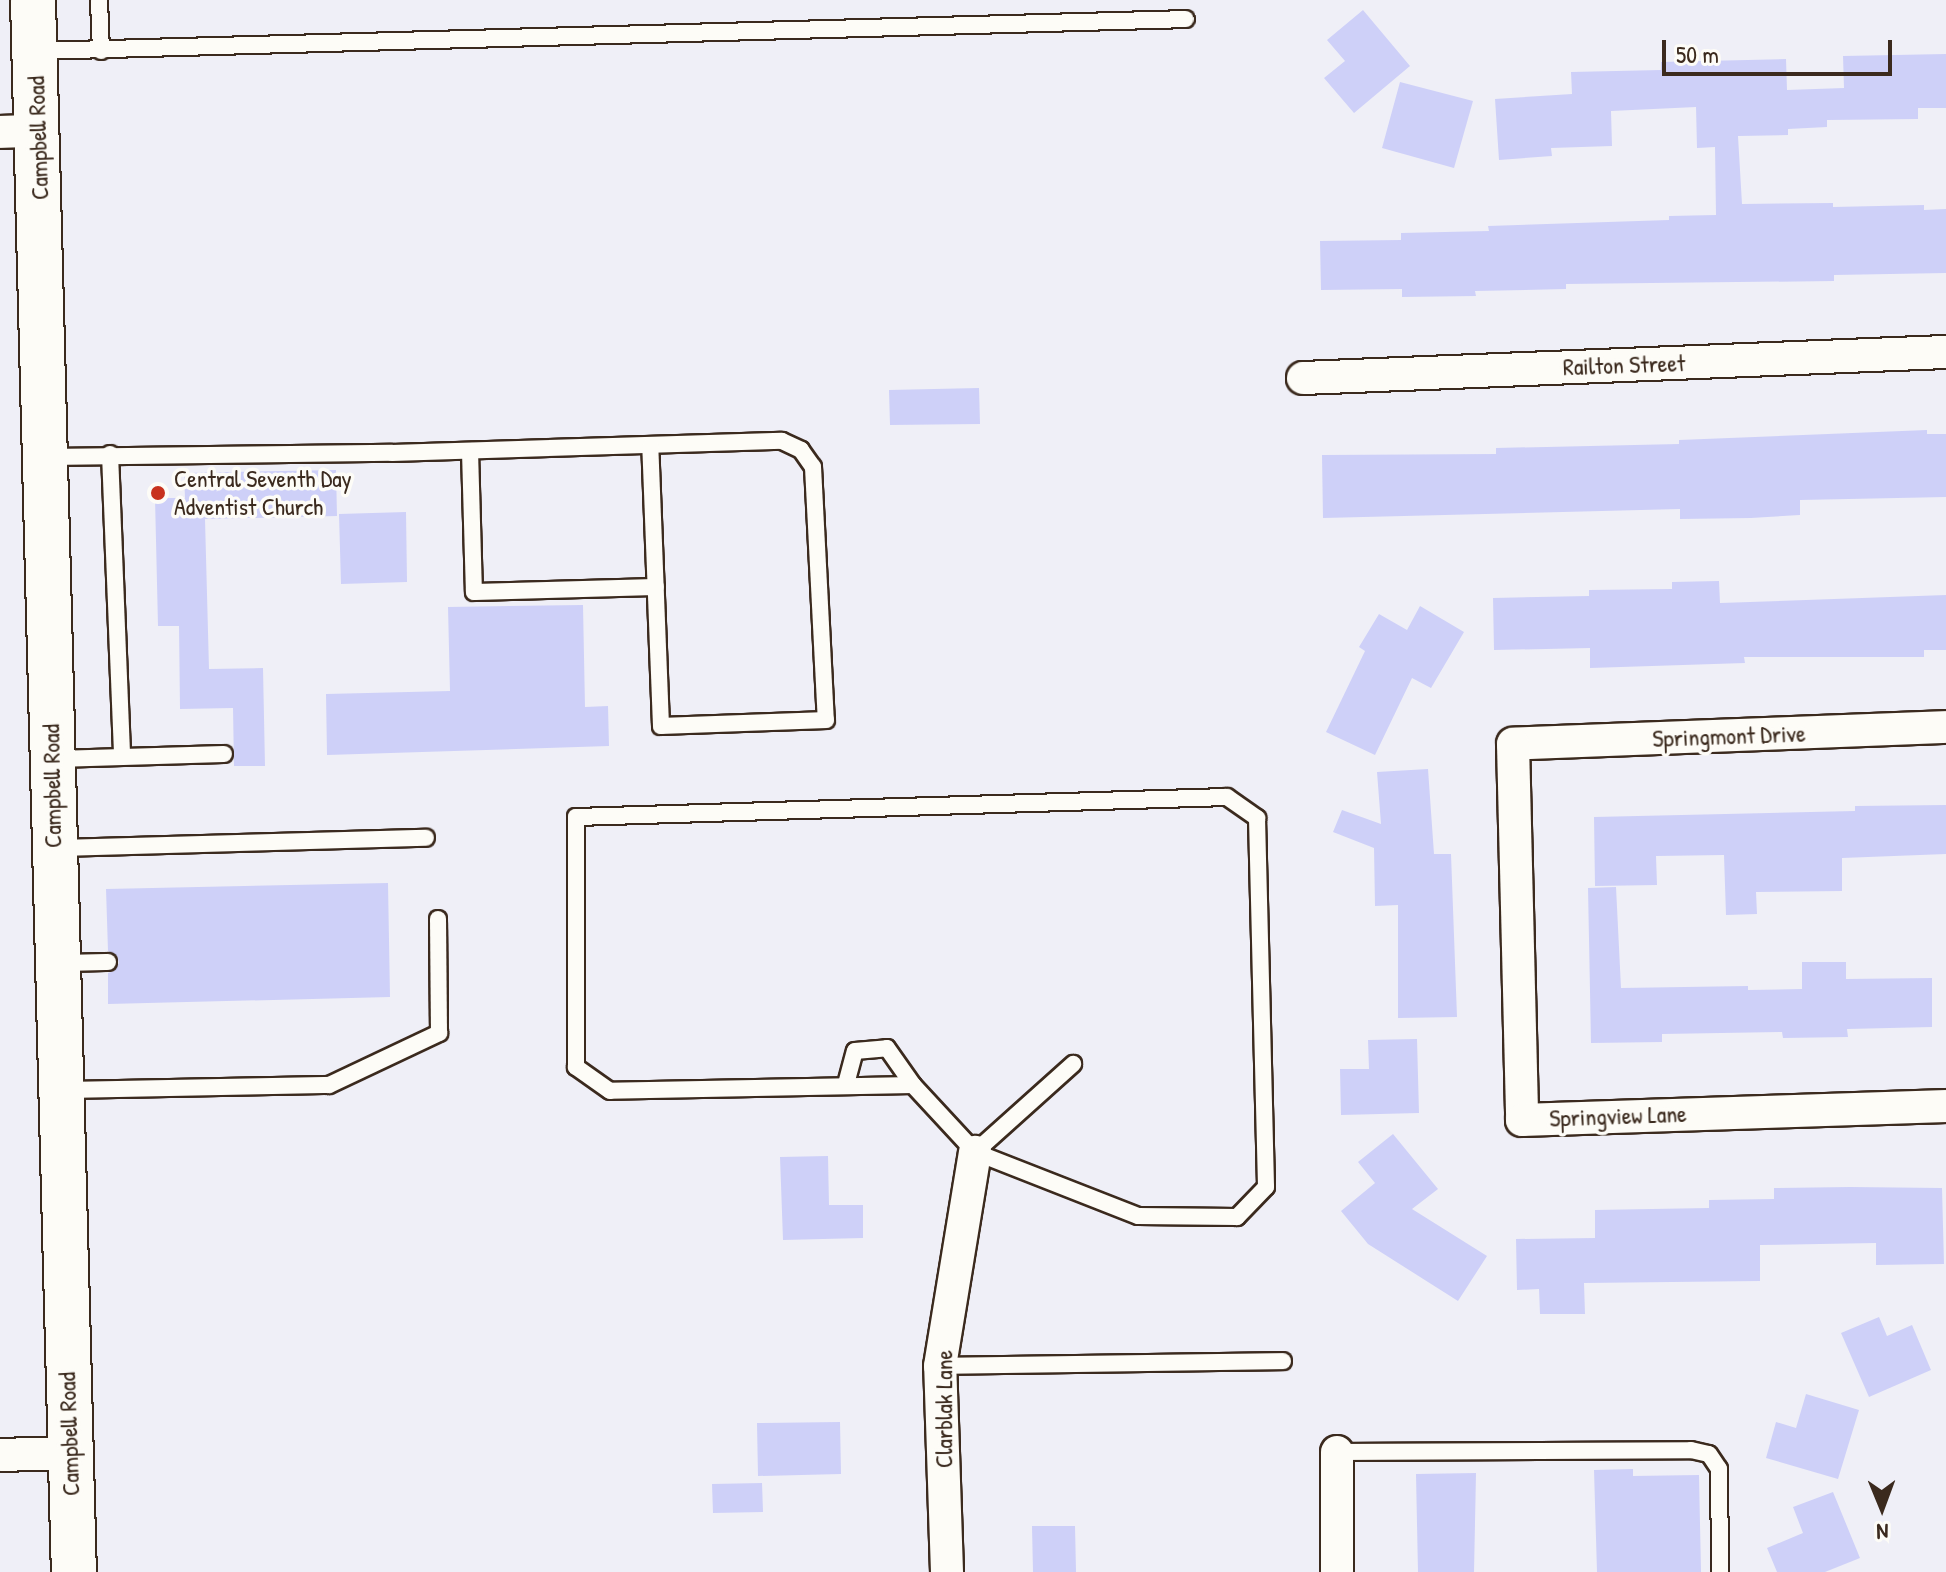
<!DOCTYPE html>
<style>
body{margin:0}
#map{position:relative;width:1946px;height:1572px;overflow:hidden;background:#efeff7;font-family:"Patrick Hand",sans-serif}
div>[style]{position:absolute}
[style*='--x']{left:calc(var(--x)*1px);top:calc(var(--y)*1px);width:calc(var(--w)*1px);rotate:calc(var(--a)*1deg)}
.building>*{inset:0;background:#ced0f8}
.roads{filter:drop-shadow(2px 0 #3b2a1e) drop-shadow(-2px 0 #3b2a1e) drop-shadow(0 2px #3b2a1e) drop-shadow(0 -2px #3b2a1e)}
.lane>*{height:16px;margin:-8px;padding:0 8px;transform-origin:8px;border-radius:8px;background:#fdfcf7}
.street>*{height:32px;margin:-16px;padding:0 16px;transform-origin:16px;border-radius:16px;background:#fdfcf7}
.secondary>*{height:44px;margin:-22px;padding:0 22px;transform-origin:22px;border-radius:22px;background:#fdfcf7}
.dots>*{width:22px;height:22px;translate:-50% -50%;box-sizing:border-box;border:4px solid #fdfcf7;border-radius:50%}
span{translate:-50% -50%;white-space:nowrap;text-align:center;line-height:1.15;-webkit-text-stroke:7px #fdfcf7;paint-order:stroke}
.street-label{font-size:24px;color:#3b2a1e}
.poi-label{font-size:24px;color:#3b2a1e}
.left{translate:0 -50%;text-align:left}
.north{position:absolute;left:1842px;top:1468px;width:80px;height:80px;-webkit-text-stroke:6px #fdfcf7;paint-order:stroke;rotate:179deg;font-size:22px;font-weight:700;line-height:32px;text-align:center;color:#3b2a1e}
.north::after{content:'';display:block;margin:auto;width:28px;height:36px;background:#3b2a1e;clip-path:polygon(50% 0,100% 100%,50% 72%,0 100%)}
.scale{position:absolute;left:1662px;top:40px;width:230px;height:36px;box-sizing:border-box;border:4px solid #3b2a1e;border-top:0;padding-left:10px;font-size:24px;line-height:28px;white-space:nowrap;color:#3b2a1e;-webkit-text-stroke:6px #fdfcf7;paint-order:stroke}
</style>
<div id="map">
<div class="building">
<div style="clip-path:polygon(1363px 10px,1410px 66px,1354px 113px,1324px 78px,1345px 61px,1327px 40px)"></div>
<div style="clip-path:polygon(1946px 54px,1946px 108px,1918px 108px,1918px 119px,1827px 120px,1827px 127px,1788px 129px,1788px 135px,1738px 136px,1742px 204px,1833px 203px,1833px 207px,1924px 205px,1924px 210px,1946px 209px,1946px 273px,1834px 275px,1834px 281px,1566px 284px,1566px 289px,1475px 291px,1476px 296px,1402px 297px,1402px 289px,1321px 290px,1320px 241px,1401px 240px,1401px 233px,1489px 231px,1488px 226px,1669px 220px,1669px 216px,1716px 215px,1715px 147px,1697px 148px,1696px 107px,1611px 111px,1612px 146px,1551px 148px,1552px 156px,1499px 160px,1495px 99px,1572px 94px,1571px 72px,1661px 70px,1661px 62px,1786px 59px,1787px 90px,1844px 88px,1843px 56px)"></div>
<div style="clip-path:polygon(1400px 82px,1473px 101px,1454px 168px,1382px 148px)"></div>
<div style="clip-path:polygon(979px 388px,980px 424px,890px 425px,889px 390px)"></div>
<div style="clip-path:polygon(1927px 430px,1927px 434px,1946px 434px,1946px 497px,1800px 500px,1800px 515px,1751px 518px,1680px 519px,1680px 509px,1323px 518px,1322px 455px,1496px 454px,1496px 448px,1679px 444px,1679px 440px)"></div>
<div style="clip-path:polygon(336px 470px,337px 516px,205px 519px,209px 669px,263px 668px,265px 766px,234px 766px,233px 708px,180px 709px,179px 626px,158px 626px,155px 498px,185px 498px,184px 473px)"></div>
<div style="clip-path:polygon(406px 512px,407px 582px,341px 584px,339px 514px)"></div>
<div style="clip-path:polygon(1719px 581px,1720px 603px,1946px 595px,1946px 650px,1924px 650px,1924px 657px,1744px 657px,1745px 663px,1590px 668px,1590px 648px,1494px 650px,1493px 598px,1589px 596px,1589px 590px,1672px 589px,1672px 582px)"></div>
<div style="clip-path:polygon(583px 605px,585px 707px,608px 706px,609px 746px,327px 755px,326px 694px,450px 691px,448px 607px)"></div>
<div style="clip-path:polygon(1420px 606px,1464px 632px,1431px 688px,1412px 678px,1375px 755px,1326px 732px,1365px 651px,1359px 647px,1379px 614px,1407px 630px)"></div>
<div style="clip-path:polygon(1428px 769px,1434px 854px,1451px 854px,1457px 1017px,1398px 1018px,1398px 905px,1375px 906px,1374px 848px,1333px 832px,1342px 810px,1381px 824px,1377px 772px)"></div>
<div style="clip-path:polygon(1946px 805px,1946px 854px,1842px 858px,1842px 891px,1756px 892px,1757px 914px,1726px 915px,1724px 855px,1656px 856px,1657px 885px,1595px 886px,1594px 817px,1855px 811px,1855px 806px)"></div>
<div style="clip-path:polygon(388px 883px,390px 997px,108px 1004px,108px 973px,114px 971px,119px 963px,117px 956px,108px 951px,106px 889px)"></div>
<div style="clip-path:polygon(1616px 887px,1621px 988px,1748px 986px,1748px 990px,1802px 989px,1802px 962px,1846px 962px,1846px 979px,1932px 978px,1932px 1027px,1847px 1029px,1848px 1037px,1783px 1038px,1782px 1032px,1662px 1034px,1662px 1042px,1591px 1043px,1588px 888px)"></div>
<div style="clip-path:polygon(1417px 1039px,1419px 1113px,1341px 1115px,1340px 1069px,1369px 1069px,1368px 1040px)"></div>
<div style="clip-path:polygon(1393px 1134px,1438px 1189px,1412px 1209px,1487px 1256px,1458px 1301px,1368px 1244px,1341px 1211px,1375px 1183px,1358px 1162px)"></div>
<div style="clip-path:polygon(828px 1156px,829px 1205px,863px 1205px,863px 1238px,783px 1240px,780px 1157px)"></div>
<div style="clip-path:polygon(1850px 1187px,1942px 1188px,1944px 1264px,1876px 1265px,1876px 1243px,1760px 1245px,1760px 1281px,1584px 1283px,1585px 1314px,1540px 1314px,1539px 1289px,1517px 1290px,1516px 1239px,1595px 1238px,1595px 1210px,1709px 1208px,1709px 1200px,1774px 1199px,1774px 1188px)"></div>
<div style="clip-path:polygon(1879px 1317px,1887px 1336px,1912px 1325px,1931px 1370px,1869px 1397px,1841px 1333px)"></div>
<div style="clip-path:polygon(1806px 1394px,1859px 1410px,1838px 1479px,1766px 1458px,1776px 1422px,1796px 1428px)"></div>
<div style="clip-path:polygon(840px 1422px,841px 1474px,758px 1476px,757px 1423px)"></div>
<div style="clip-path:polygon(1633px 1469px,1633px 1476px,1699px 1475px,1701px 1572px,1597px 1572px,1594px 1470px)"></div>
<div style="clip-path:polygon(1476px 1473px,1474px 1572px,1418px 1572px,1416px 1474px)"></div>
<div style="clip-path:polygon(762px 1483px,763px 1512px,713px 1513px,712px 1484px)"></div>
<div style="clip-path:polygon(1833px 1492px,1860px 1558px,1825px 1572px,1777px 1572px,1767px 1548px,1803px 1533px,1793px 1507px)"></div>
<div style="clip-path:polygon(1032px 1526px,1075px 1526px,1076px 1572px,1033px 1572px)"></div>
</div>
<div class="roads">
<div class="lane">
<div style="--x:99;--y:0;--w:51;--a:87.8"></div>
<div style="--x:36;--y:51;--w:1150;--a:-1.59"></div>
<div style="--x:470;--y:451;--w:141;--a:88.4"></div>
<div style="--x:474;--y:592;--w:182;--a:-1.6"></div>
<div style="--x:110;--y:454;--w:302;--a:87.7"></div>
<div style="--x:47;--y:457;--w:345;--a:-0.7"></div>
<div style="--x:392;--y:453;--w:390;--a:-1.8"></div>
<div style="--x:782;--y:441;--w:21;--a:25"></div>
<div style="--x:801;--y:450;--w:21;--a:55"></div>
<div style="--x:813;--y:467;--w:253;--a:87.1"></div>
<div style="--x:826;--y:720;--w:165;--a:177.9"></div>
<div style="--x:661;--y:726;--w:280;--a:-92.2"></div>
<div style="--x:56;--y:759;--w:168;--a:-1.7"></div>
<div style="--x:1227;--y:797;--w:37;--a:35"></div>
<div style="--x:1257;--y:818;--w:369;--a:88.6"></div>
<div style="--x:1266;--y:1187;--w:42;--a:134"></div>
<div style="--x:1237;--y:1217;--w:99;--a:-179.4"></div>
<div style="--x:1138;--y:1216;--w:175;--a:-158.6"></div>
<div style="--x:975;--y:1152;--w:91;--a:-132.8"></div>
<div style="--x:913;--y:1085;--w:303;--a:178.9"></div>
<div style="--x:610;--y:1091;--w:42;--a:-144.8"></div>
<div style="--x:576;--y:1067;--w:250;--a:-90"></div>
<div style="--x:576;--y:817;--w:651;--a:-1.76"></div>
<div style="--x:59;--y:848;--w:367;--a:-1.6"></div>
<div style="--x:62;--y:963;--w:46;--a:-1.2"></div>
<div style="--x:846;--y:1084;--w:34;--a:-75"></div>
<div style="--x:855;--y:1051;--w:32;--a:-5"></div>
<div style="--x:887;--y:1048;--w:45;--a:54.9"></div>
<div style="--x:61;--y:1090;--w:268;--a:-1.1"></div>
<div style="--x:329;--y:1085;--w:122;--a:-25.3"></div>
<div style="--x:439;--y:1033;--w:114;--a:-90.5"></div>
<div style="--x:975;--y:1152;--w:132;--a:-41.9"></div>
<div style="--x:940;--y:1366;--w:343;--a:-0.8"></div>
<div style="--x:1337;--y:1452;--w:354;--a:-0.3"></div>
<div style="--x:1691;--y:1450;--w:18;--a:13"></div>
<div style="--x:1709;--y:1454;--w:18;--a:56"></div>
<div style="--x:1719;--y:1469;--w:103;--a:89.4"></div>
</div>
<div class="street">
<div style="--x:0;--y:132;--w:38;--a:-2"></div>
<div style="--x:1303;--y:378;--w:644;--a:-2.32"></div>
<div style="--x:1946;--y:727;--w:433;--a:177.8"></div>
<div style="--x:1513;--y:744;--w:376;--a:88.6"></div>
<div style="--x:1522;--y:1120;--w:424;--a:-1.9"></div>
<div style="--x:1337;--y:1452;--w:120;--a:90"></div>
<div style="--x:0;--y:1455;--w:69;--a:-1.7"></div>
<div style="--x:947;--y:1572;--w:206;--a:-91.9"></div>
<div style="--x:940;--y:1366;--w:217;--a:-80.7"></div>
</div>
<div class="secondary">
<div style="--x:33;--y:0;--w:1573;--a:88.51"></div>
</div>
</div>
<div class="dots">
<div style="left:158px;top:493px;background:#c8321e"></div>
</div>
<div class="street-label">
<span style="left:38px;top:138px;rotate:-92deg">Campbell Road</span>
<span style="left:1624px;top:365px;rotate:-2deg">Railton Street</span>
<span style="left:1729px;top:736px;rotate:-2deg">Springmont Drive</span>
<span style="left:52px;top:786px;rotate:-91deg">Campbell Road</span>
<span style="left:1618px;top:1116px;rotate:-2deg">Springview Lane</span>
<span style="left:944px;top:1409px;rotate:-90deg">Clarblak Lane</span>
<span style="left:69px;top:1434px;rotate:-92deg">Campbell Road</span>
</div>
<div class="poi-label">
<span class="left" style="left:174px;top:493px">Central Seventh Day<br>Adventist Church</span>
</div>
<div class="north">N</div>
<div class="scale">50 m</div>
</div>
